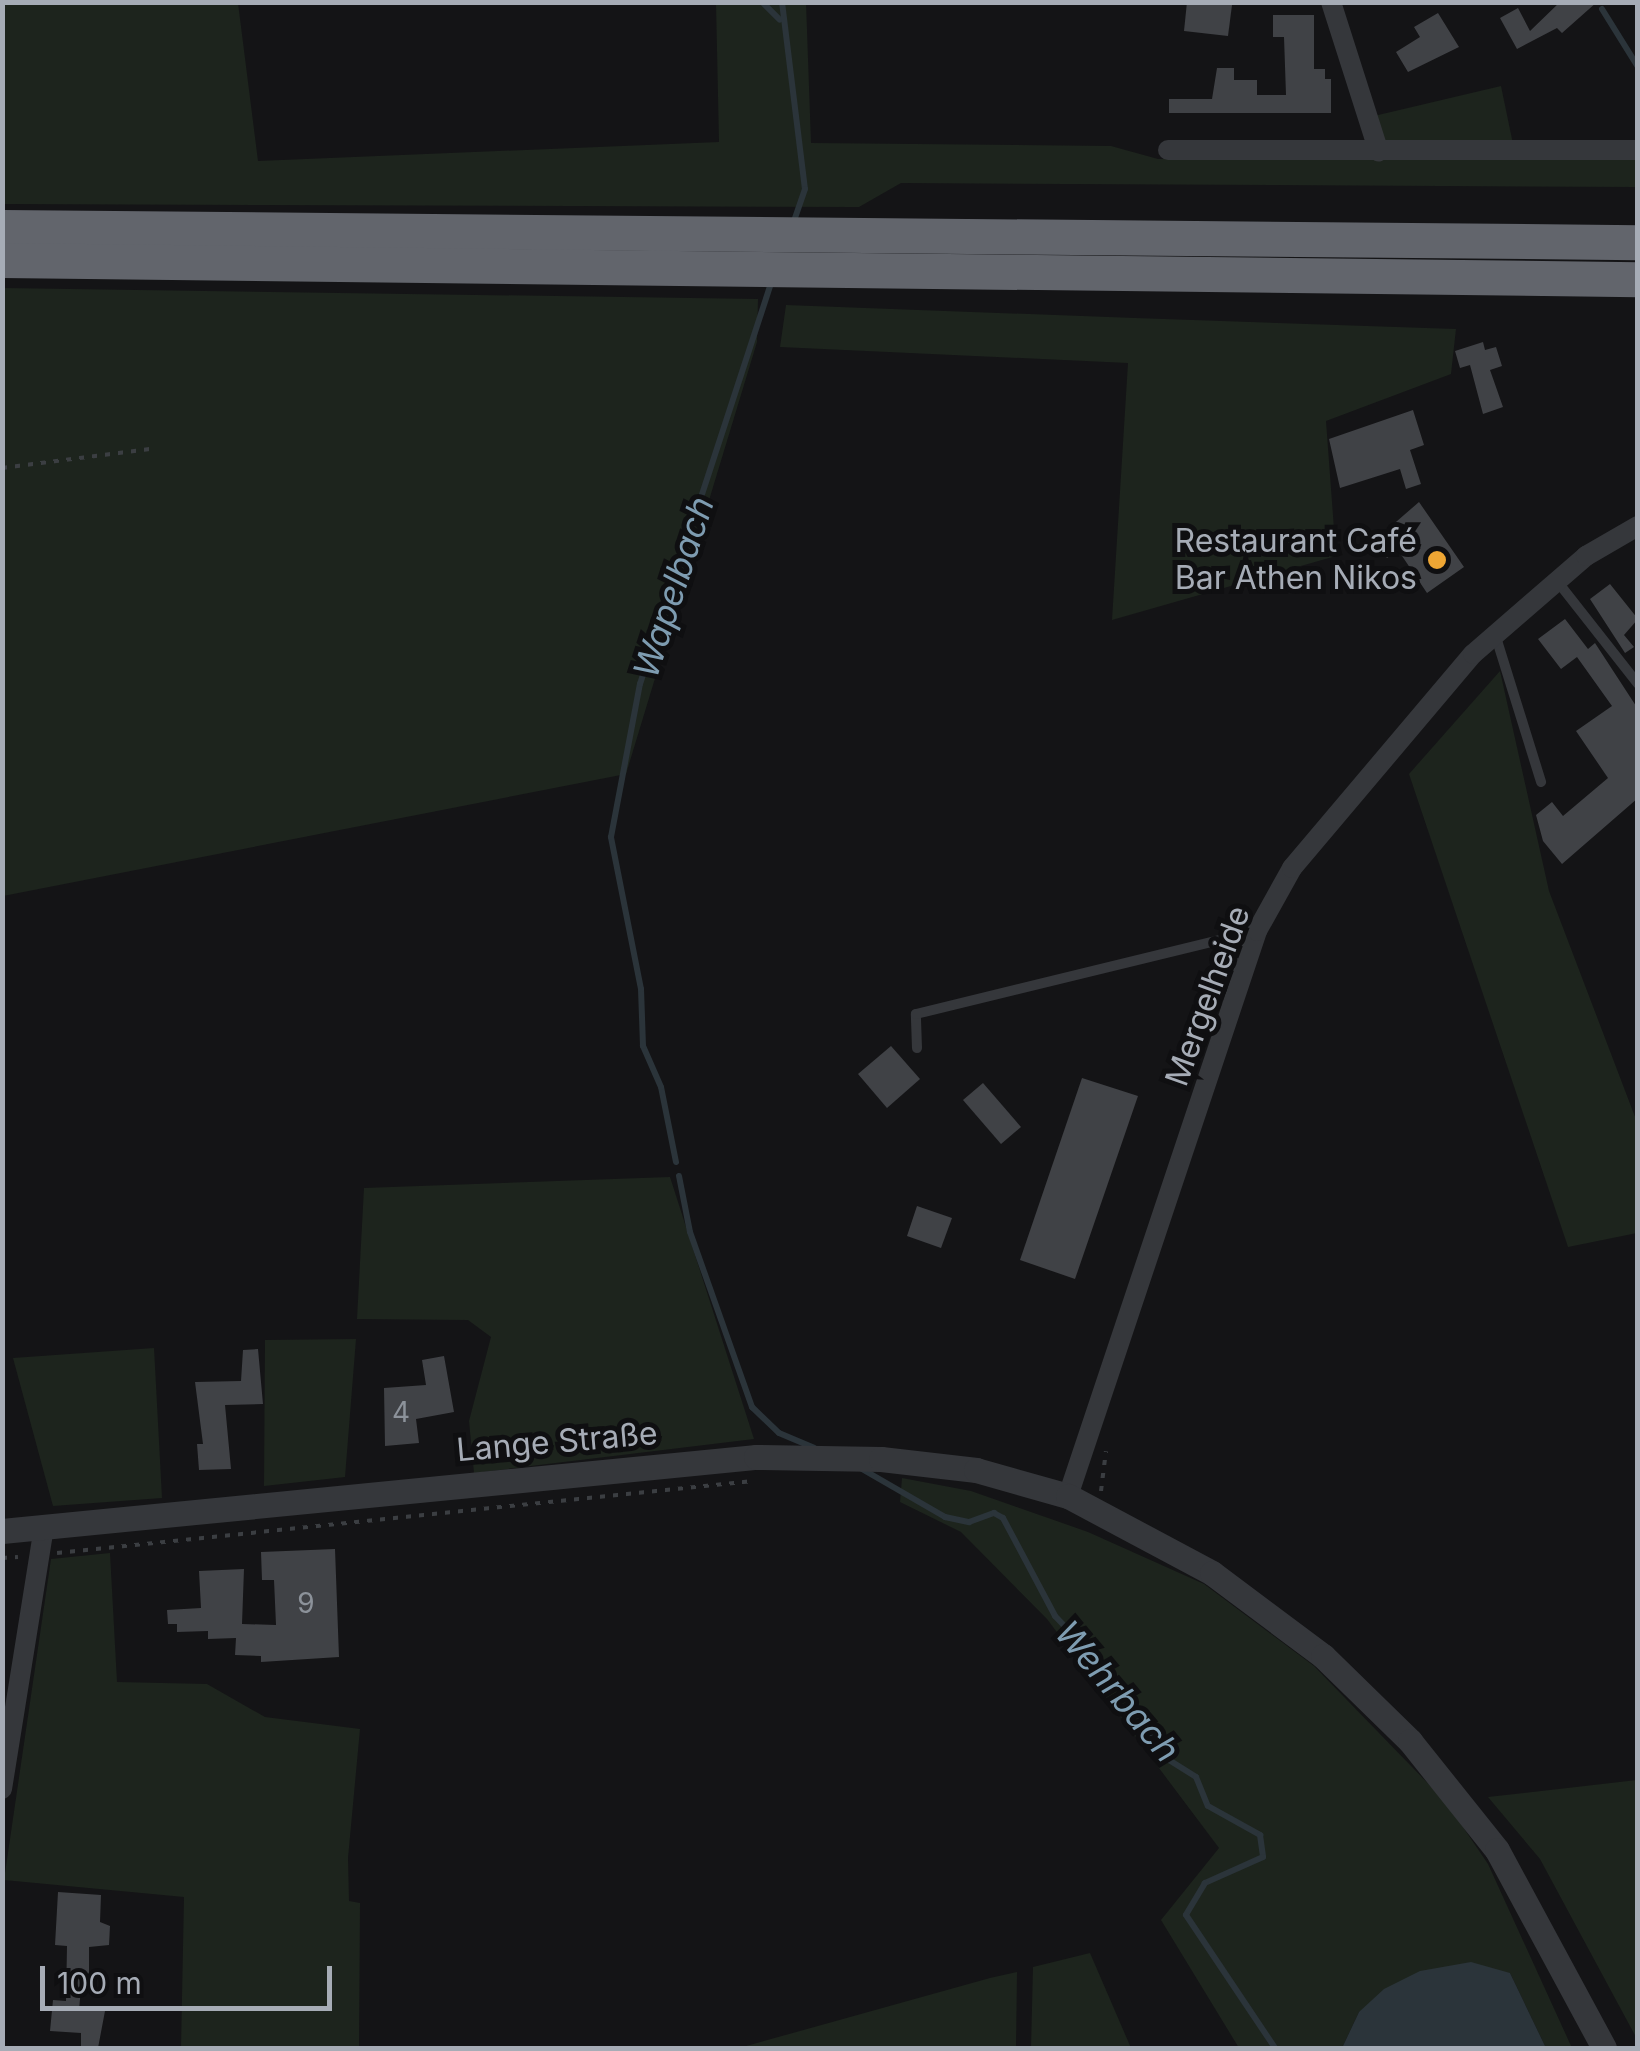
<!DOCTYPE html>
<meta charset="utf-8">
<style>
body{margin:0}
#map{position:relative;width:1640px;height:2051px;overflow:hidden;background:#141416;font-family:Inter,sans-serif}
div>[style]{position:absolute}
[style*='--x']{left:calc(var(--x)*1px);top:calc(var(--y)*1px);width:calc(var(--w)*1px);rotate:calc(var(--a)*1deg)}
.green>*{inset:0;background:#1d241d}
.water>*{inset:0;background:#2b343a}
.stream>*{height:6px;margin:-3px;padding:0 3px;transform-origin:3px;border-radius:3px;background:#2b343a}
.building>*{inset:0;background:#404246}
.path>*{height:4px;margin-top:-2px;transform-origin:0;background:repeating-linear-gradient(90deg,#3b3e42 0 5px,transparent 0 13px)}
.service>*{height:10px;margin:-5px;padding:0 5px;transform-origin:5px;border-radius:5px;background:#35373b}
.minor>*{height:20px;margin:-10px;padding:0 10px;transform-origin:10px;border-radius:10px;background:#35373b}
.tertiary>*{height:25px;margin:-12.5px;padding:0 12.5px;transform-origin:12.5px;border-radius:12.5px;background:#35373b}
.motorway>*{height:35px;margin:-17.5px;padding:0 17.5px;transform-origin:17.5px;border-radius:17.5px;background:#62656c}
.dots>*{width:28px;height:28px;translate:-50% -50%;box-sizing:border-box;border:5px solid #0f0f11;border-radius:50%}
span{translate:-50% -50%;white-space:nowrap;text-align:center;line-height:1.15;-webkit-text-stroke:10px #0f0f11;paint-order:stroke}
.number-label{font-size:28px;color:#8c929a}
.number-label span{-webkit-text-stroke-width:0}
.poi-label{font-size:32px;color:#a6acb6}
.right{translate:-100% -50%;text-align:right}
.street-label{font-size:32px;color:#a6acb6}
.water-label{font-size:35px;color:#7e9cb1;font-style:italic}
.frame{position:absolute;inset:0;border:5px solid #a6acb6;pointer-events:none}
.scale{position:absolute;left:40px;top:1966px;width:292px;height:45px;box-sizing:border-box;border:5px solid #a6acb6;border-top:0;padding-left:12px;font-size:30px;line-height:35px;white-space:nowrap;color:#a6acb6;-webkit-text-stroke:8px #0f0f11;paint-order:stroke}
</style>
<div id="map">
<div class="green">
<div style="clip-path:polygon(806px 2px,811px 143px,1111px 146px,1158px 159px,1637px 158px,1637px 187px,901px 183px,859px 207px,3px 204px,2px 3px,238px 3px,258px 161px,719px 142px,716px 3px)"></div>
<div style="clip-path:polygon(1501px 86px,1513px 144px,1383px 141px,1374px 116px)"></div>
<div style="clip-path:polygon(3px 288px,758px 299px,757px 342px,626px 774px,3px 896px)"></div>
<div style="clip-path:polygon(786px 305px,1135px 318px,1456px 329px,1451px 374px,1326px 421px,1336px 556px,1112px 620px,1128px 363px,780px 347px)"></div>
<div style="clip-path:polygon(1500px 671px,1549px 891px,1637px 1122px,1637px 1233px,1568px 1247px,1409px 774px)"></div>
<div style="clip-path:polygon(670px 1177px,754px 1439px,474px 1473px,469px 1421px,491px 1337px,468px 1320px,357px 1319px,364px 1188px)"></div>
<div style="clip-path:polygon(356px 1339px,345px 1477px,264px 1486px,265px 1340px)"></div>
<div style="clip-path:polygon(154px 1348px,162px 1498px,53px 1506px,13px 1358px)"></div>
<div style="clip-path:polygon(902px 1478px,971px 1491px,1088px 1532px,1204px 1584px,1314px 1666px,1446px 1802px,1488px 1864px,1572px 2048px,1546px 2048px,1510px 1973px,1359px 2012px,1342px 2048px,1239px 2048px,1161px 1920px,1219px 1848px,1047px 1619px,961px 1532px,900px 1502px)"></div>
<div style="clip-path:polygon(110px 1553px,117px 1682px,207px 1684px,265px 1717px,360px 1729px,348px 1858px,349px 1901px,360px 1903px,359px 2048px,181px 2048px,184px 1897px,4px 1880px,51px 1559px)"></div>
<div style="clip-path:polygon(1637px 1780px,1638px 1780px,1637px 2039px,1540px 1859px,1488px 1797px)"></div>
<div style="clip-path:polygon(1090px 1953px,1131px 2048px,1031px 2048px,1033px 1967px)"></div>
<div style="clip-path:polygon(1017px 1972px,1016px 2048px,739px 2048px,990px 1978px)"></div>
</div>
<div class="water">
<div style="clip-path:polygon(1471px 1962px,1510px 1973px,1546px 2048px,1342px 2048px,1359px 2012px,1384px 1989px,1420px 1971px)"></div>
</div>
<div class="stream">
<div style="--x:762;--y:2;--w:25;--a:45"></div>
<div style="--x:782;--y:2;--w:188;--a:83"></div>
<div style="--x:805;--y:189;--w:34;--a:109"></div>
<div style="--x:1602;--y:9;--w:68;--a:58.2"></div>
<div style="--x:676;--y:1162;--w:76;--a:-101.3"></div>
<div style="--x:661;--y:1087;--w:45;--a:-113.7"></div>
<div style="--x:643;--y:1046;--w:57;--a:-92"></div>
<div style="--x:641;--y:989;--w:155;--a:-101.2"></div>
<div style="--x:611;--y:837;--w:156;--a:-79.3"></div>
<div style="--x:640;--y:684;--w:425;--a:-71.9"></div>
<div style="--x:679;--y:1176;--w:57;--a:78.9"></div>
<div style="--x:690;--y:1232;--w:186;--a:70.5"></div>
<div style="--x:752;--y:1407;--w:37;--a:44"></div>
<div style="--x:779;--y:1433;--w:38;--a:23"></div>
<div style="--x:862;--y:1469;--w:96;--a:30"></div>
<div style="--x:945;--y:1517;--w:25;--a:12"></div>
<div style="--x:969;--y:1522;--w:27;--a:-20"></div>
<div style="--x:994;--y:1513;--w:10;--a:29"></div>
<div style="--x:1003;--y:1518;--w:111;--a:62"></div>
<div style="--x:1055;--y:1616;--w:88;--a:46.4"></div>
<div style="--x:1116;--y:1680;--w:96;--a:56.5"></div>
<div style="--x:1169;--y:1760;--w:32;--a:32"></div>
<div style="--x:1196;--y:1777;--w:31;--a:68"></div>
<div style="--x:1208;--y:1806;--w:60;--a:29.1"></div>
<div style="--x:1260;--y:1835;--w:22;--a:82"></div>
<div style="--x:1263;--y:1857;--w:64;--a:155.9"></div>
<div style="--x:1205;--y:1883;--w:37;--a:121"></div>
<div style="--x:1186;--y:1915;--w:160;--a:56.2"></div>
</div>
<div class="building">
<div style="clip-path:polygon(1187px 2px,1232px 5px,1228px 36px,1184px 31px)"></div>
<div style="clip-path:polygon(1560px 2px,1597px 2px,1562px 33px,1557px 28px,1517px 49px,1500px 18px,1518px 8px,1530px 31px)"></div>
<div style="clip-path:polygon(1438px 13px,1459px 47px,1408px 72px,1396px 52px,1420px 37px,1414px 27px)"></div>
<div style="clip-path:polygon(1273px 15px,1314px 15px,1314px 69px,1325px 69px,1325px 79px,1331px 79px,1331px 113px,1169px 113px,1169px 99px,1212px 99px,1217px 68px,1234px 68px,1234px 80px,1257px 80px,1257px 95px,1286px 95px,1284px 37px,1273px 37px)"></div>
<div style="clip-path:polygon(1483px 342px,1485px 350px,1496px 347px,1502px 366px,1490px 370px,1503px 407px,1483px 414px,1470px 365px,1460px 368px,1455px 351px)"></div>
<div style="clip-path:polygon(1413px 410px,1424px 445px,1410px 450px,1421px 484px,1406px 489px,1400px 469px,1340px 488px,1329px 439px)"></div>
<div style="clip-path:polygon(1419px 502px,1464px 567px,1427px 593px,1398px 550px,1387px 558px,1374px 541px)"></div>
<div style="clip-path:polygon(1610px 584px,1638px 619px,1624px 635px,1634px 647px,1625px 653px,1590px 599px)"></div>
<div style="clip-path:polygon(1565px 619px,1588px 649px,1595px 643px,1638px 709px,1638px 798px,1562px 864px,1543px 841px,1536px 815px,1552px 802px,1563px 816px,1608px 778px,1576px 731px,1612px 706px,1577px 657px,1561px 669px,1538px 639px)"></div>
<div style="clip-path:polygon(891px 1046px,920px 1079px,887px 1108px,858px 1074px)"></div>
<div style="clip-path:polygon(1082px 1078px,1138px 1096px,1075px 1279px,1020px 1260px)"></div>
<div style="clip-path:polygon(983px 1083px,1021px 1127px,1001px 1144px,963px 1100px)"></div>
<div style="clip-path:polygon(917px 1206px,952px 1218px,941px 1248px,907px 1236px)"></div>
<div style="clip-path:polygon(258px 1349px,263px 1404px,225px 1405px,231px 1469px,199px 1470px,197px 1444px,203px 1444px,195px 1382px,241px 1381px,243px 1350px)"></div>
<div style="clip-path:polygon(444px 1356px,454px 1412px,416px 1419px,419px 1443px,385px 1446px,384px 1388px,426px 1385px,422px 1360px)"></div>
<div style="clip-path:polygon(335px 1549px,339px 1657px,261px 1662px,261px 1656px,235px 1655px,236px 1638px,208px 1639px,208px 1631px,177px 1632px,177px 1624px,168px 1624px,167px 1610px,201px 1608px,199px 1571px,244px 1569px,242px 1624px,276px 1625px,274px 1580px,262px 1580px,261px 1552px)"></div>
<div style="clip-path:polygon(58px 1892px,101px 1895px,100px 1922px,110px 1926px,109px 1945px,89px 1947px,89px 1977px,82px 1977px,79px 2010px,105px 2011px,98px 2048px,81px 2048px,81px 2033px,50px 2031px,53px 2000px,66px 2001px,67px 1946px,55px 1945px)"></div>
</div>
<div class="path">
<div style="--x:2;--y:468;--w:149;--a:-7.3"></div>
<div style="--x:1101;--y:1491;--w:40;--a:-82.9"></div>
<div style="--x:57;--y:1553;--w:700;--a:-5.91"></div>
<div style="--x:2;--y:1558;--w:16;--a:-4"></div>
</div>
<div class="service">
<div style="--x:1557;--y:581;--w:131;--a:51.8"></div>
<div style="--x:1495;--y:634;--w:155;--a:72.7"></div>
<div style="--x:917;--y:1048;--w:34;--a:-92"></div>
<div style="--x:916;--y:1014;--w:350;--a:-13.7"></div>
</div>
<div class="minor">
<div style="--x:1331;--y:2;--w:157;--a:72.3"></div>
<div style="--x:1168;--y:150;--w:470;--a:0"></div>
<div style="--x:1068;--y:1496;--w:596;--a:-71.5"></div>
<div style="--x:1257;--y:931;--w:72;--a:-60.9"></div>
<div style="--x:1292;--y:868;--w:280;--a:-49.8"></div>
<div style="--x:1473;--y:654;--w:150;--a:-40.9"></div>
<div style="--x:1586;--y:556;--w:60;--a:-30"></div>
<div style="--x:2;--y:1789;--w:265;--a:-80.9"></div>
</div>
<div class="tertiary">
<div style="--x:2;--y:1531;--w:758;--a:-5.61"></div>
<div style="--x:756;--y:1457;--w:125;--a:0.9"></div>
<div style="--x:881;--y:1459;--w:96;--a:6.6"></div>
<div style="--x:976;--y:1470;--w:96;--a:15.8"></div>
<div style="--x:1068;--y:1496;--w:163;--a:28.1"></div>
<div style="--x:1212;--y:1573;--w:139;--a:36.8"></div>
<div style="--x:1323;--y:1656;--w:122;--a:44.3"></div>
<div style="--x:1410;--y:1741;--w:139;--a:51.4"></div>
<div style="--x:1497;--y:1850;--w:225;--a:61.6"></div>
</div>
<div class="motorway">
<div style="--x:2;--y:227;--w:1636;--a:0.53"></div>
<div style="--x:2;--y:260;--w:1636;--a:0.67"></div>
</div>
<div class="dots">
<div style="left:1437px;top:560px;background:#eea634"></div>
</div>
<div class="number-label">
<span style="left:401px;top:1412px">4</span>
<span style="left:306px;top:1603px">9</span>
</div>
<div class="poi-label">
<span class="right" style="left:1417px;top:560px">Restaurant Café<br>Bar Athen Nikos</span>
</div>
<div class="street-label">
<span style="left:1208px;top:996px;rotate:-70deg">Mergelheide</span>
<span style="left:557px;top:1442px;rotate:-5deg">Lange Straße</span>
</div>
<div class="water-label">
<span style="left:673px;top:587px;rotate:-72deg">Wapelbach</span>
<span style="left:1118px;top:1691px;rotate:50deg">Wehrbach</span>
</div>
<div class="frame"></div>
<div class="scale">100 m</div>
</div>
